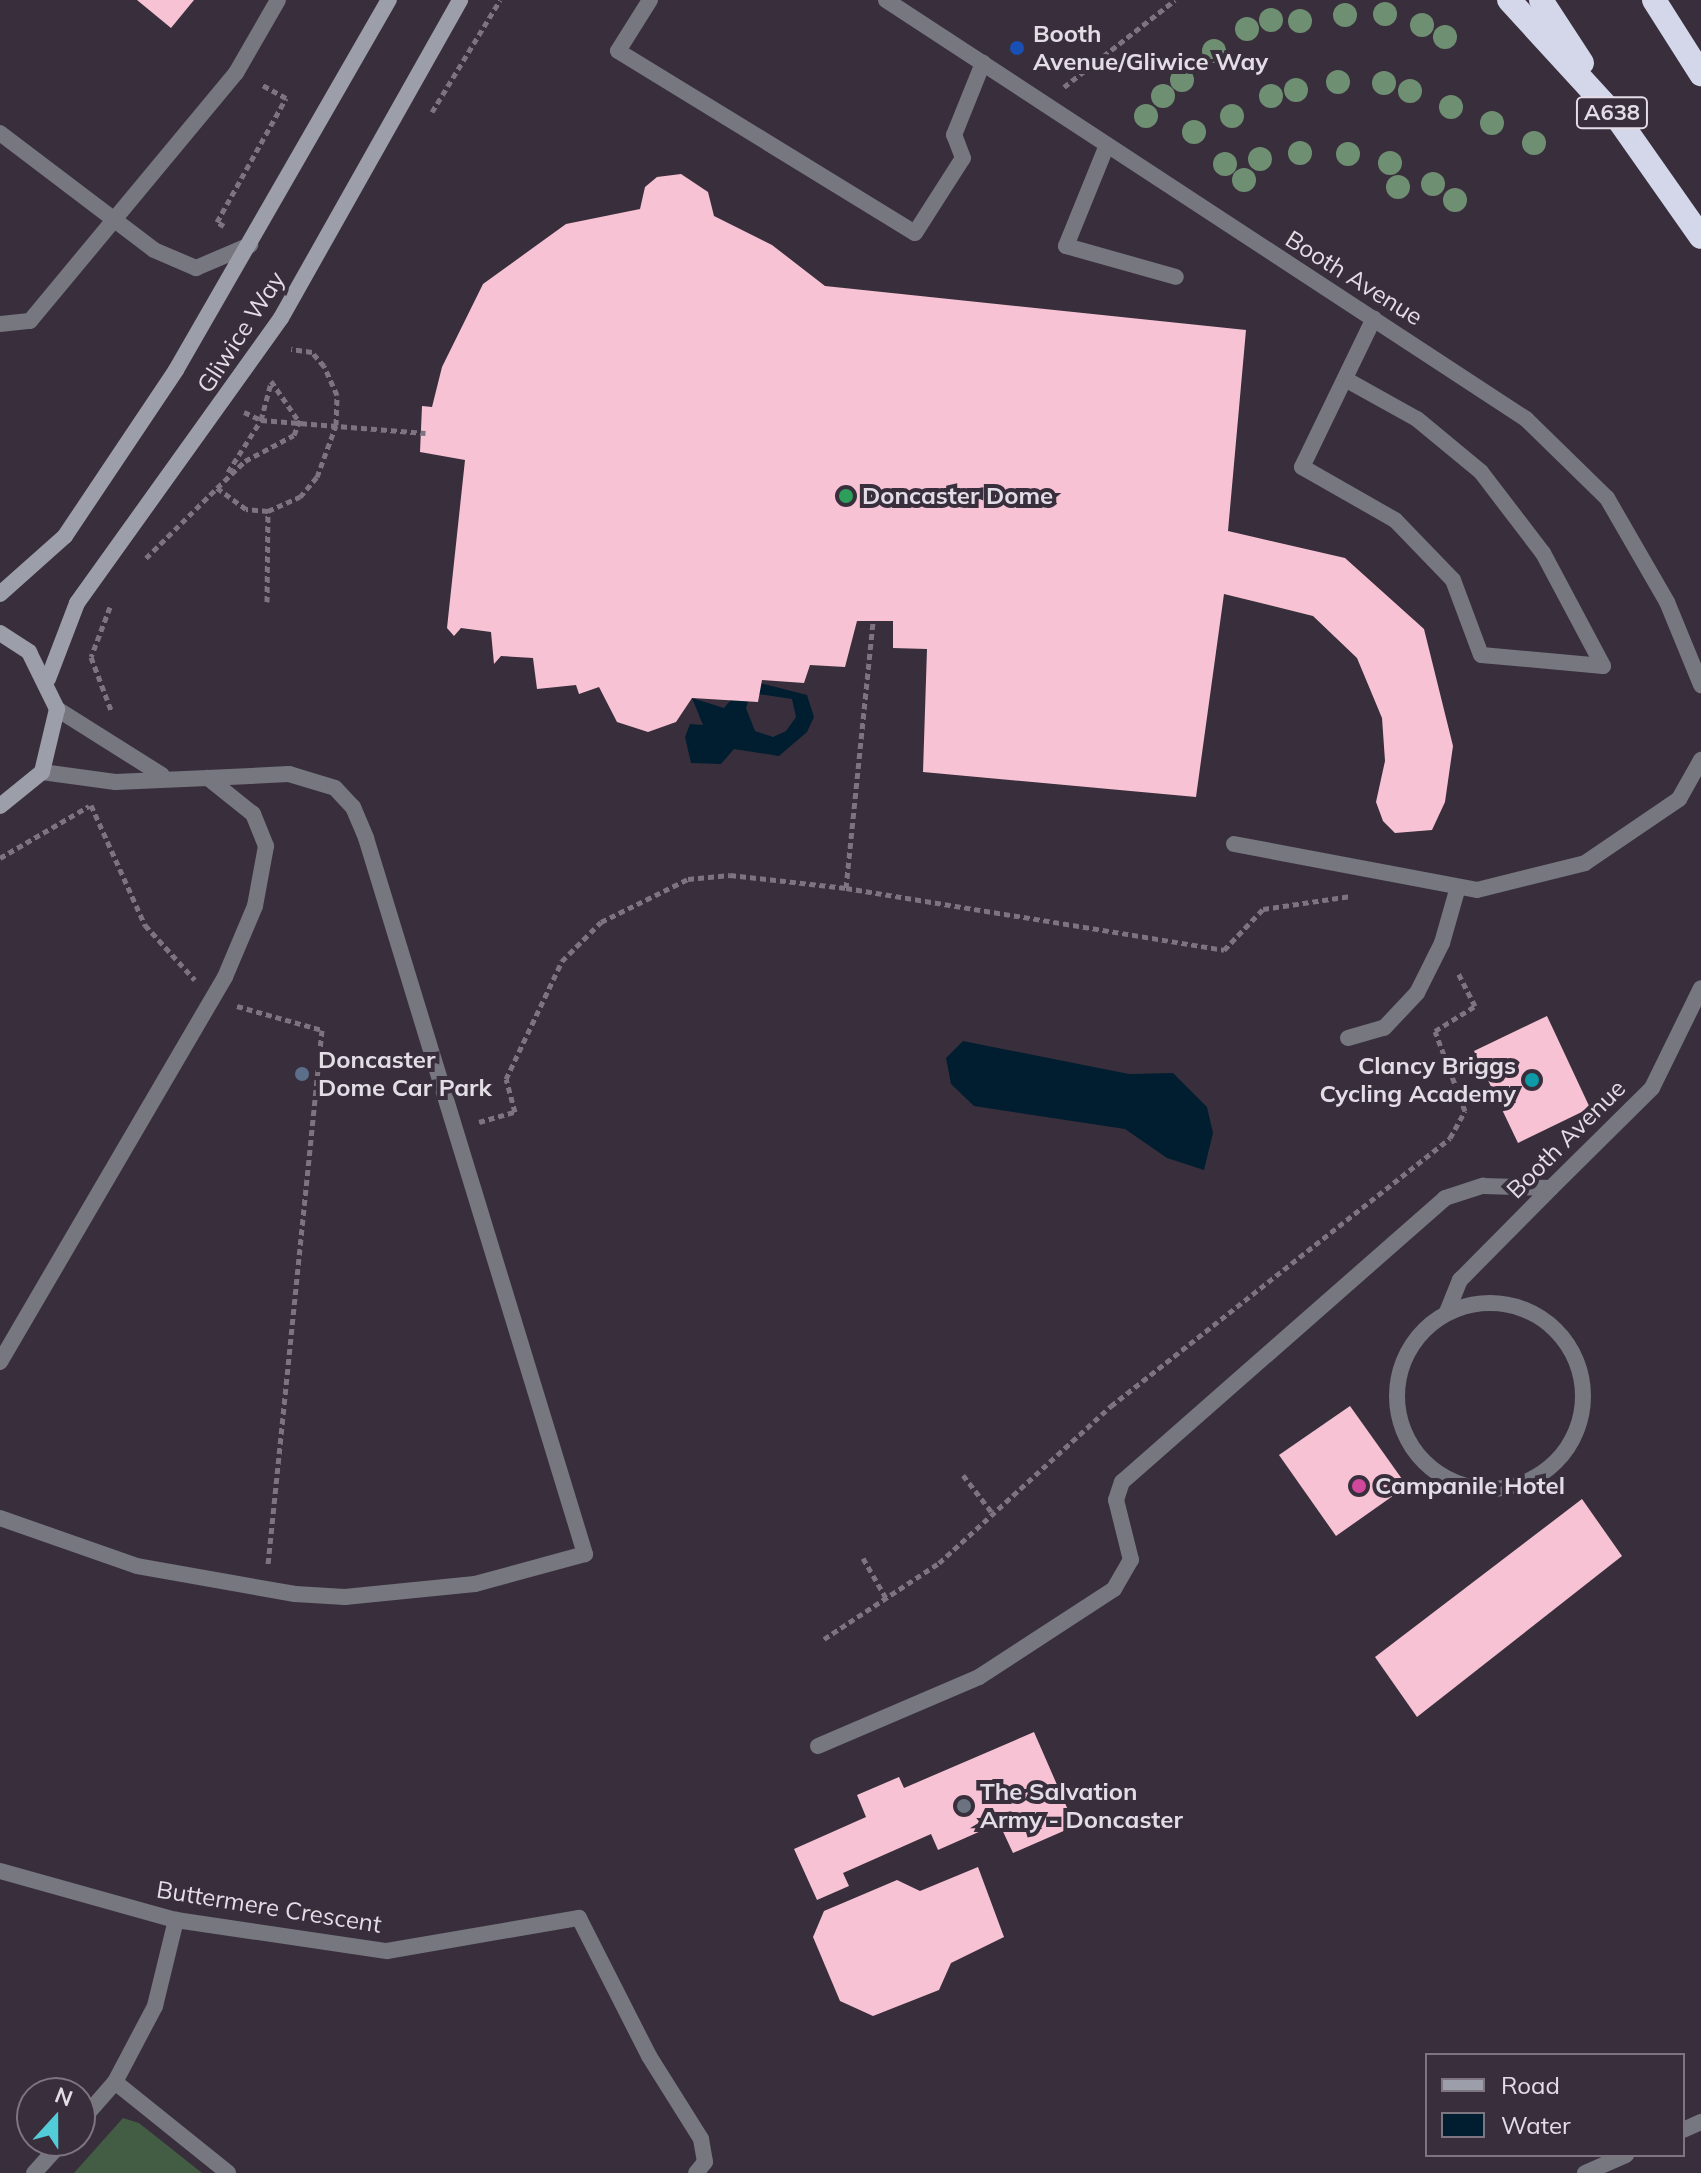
<!DOCTYPE html>
<style>
body{margin:0}
#map{position:relative;width:1701px;height:2173px;overflow:hidden;background:#392f3c;font-family:Mulish,sans-serif}
div>[style]{position:absolute}
[style*='--x']{left:calc(var(--x)*1px);top:calc(var(--y)*1px);width:calc(var(--w)*1px);rotate:calc(var(--a)*1deg)}
.green>*{inset:0;background:#435d44}
.water>*{inset:0;background:#001e2f}
.building>*{inset:0;background:#f7c2d4}
.path>*{height:5px;margin-top:-2.5px;transform-origin:0;background:repeating-linear-gradient(90deg,#7d7480 0 6px,transparent 0 10px)}
.lane>*{height:16px;margin:-8px;padding:0 8px;transform-origin:8px;border-radius:8px;background:#76777f}
.lane>.ring{margin:-8px;padding:0;box-sizing:content-box;background:none;border:16px solid #76777f;border-radius:50%}
.street>*{height:16px;margin:-8px;padding:0 8px;transform-origin:8px;border-radius:8px;background:#76777f}
.secondary>*{height:16px;margin:-8px;padding:0 8px;transform-origin:8px;border-radius:8px;background:#9c9eaa}
.highway>*{height:24px;margin:-12px;padding:0 12px;transform-origin:12px;border-radius:12px;background:#d4d6ea}
.trees>*{width:24px;height:24px;margin:-12px;border-radius:50%;background:#6f8f72}
.dots>*{width:22px;height:22px;translate:-50% -50%;box-sizing:border-box;border:4px solid #392f3c;border-radius:50%}
span{translate:-50% -50%;white-space:nowrap;text-align:center;line-height:1.15;-webkit-text-stroke:8px #392f3c;paint-order:stroke}
.shield-label span{padding:2px 6px;background:#392f3c;border:2px solid;border-radius:6px;-webkit-text-stroke-width:0}
.shield-label{font-size:22px;color:#e3dde6;font-weight:700}
.poi-label{font-size:24px;color:#e3dde6;font-weight:700}
.left{translate:0 -50%;text-align:left}
.right{translate:-100% -50%;text-align:right}
.street-label{font-size:24px;color:#e3dde6}
.legend{position:absolute;left:1425px;top:2053px;width:260px;height:104px;box-sizing:border-box;background:#392f3c;border:2px solid #7d7580;margin:0;padding:10px 14px;list-style:none;font-size:24px;color:#e3dde6}
.legend li{display:flex;align-items:center;gap:16px;height:40px}
.legend b{width:40px;border:2px solid #7d7580}
.north{position:absolute;left:16px;top:2077px;width:80px;height:80px;box-sizing:border-box;background:#392f3c;border:2px solid #7d7580;border-radius:50%;rotate:21deg;font-size:22px;font-weight:700;line-height:32px;text-align:center;color:#e3dde6}
.north::after{content:'';display:block;margin:auto;width:28px;height:36px;background:#52ccd6;clip-path:polygon(50% 0,100% 100%,50% 72%,0 100%)}
</style>
<div id="map">
<div class="green">
<div style="clip-path:polygon(123px 2118px,139px 2123px,202px 2173px,74px 2173px)"></div>
</div>
<div class="water">
<div style="clip-path:polygon(evenodd,748px 680px,807px 695px,814px 717px,807px 732px,779px 756px,734px 749px,721px 764px,691px 763px,685px 737px,690px 724px,703px 725px,692px 698px,724px 708px,748px 680px,751px 693px,792px 699px,796px 717px,786px 731px,773px 737px,755px 731px,746px 708px,751px 693px)"></div>
<div style="clip-path:polygon(963px 1041px,1129px 1074px,1173px 1073px,1207px 1107px,1213px 1133px,1204px 1170px,1167px 1158px,1125px 1129px,974px 1106px,951px 1084px,946px 1058px)"></div>
</div>
<div class="building">
<div style="clip-path:polygon(137px 0,194px 0,171px 28px)"></div>
<div style="clip-path:polygon(681px 174px,708px 192px,714px 216px,772px 245px,825px 286px,1246px 330px,1228px 531px,1345px 558px,1424px 629px,1453px 746px,1445px 802px,1432px 830px,1395px 833px,1383px 821px,1376px 802px,1385px 761px,1382px 718px,1357px 658px,1313px 616px,1224px 594px,1196px 797px,923px 772px,927px 649px,893px 648px,893px 621px,857px 621px,845px 667px,810px 665px,804px 683px,762px 680px,758px 702px,692px 698px,676px 722px,648px 732px,617px 722px,599px 687px,579px 694px,576px 685px,537px 689px,533px 658px,501px 656px,494px 664px,491px 632px,461px 628px,454px 636px,447px 628px,465px 460px,420px 452px,422px 406px,432px 407px,442px 367px,483px 284px,566px 224px,640px 209px,645px 187px,657px 177px)"></div>
<div style="clip-path:polygon(1547px 1016px,1590px 1108px,1518px 1143px,1474px 1051px)"></div>
<div style="clip-path:polygon(1350px 1406px,1407px 1486px,1336px 1536px,1279px 1455px)"></div>
<div style="clip-path:polygon(1582px 1499px,1622px 1556px,1417px 1717px,1375px 1657px)"></div>
<div style="clip-path:polygon(1034px 1732px,1075px 1826px,1013px 1853px,999px 1823px,938px 1850px,931px 1834px,843px 1873px,849px 1886px,817px 1900px,794px 1849px,866px 1817px,857px 1795px,899px 1777px,904px 1788px)"></div>
<div style="clip-path:polygon(978px 1867px,1004px 1937px,951px 1963px,939px 1990px,873px 2016px,840px 2001px,813px 1937px,824px 1911px,897px 1880px,920px 1891px)"></div>
</div>
<div class="path">
<div style="--x:1064;--y:87;--w:141;--a:-38.1"></div>
<div style="--x:432;--y:112;--w:131;--a:-58.7"></div>
<div style="--x:224;--y:226;--w:8;--a:-150"></div>
<div style="--x:217;--y:222;--w:142;--a:-60.9"></div>
<div style="--x:286;--y:98;--w:29;--a:-151"></div>
<div style="--x:271;--y:381;--w:47;--a:55.3"></div>
<div style="--x:244;--y:412;--w:19;--a:25"></div>
<div style="--x:261;--y:420;--w:165;--a:4.5"></div>
<div style="--x:228;--y:472;--w:62;--a:-57.6"></div>
<div style="--x:261;--y:420;--w:39;--a:-75"></div>
<div style="--x:268;--y:511;--w:22;--a:-175"></div>
<div style="--x:246;--y:509;--w:36;--a:-144"></div>
<div style="--x:217;--y:488;--w:39;--a:-44"></div>
<div style="--x:245;--y:461;--w:55;--a:-28"></div>
<div style="--x:294;--y:435;--w:16;--a:-68"></div>
<div style="--x:146;--y:558;--w:100;--a:-44.6"></div>
<div style="--x:267;--y:602;--w:91;--a:-89.4"></div>
<div style="--x:268;--y:511;--w:35;--a:-24"></div>
<div style="--x:300;--y:497;--w:26;--a:-50"></div>
<div style="--x:317;--y:477;--w:55;--a:-69.9"></div>
<div style="--x:336;--y:425;--w:30;--a:-88"></div>
<div style="--x:337;--y:395;--w:32;--a:-114"></div>
<div style="--x:324;--y:366;--w:18;--a:-131"></div>
<div style="--x:312;--y:352;--w:21;--a:-172"></div>
<div style="--x:110;--y:607;--w:53;--a:110.8"></div>
<div style="--x:91;--y:657;--w:57;--a:69.3"></div>
<div style="--x:91;--y:805;--w:132;--a:65.8"></div>
<div style="--x:145;--y:925;--w:74;--a:47.7"></div>
<div style="--x:0;--y:858;--w:103;--a:-30.3"></div>
<div style="--x:846;--y:888;--w:266;--a:-84.2"></div>
<div style="--x:237;--y:1006;--w:88;--a:15.8"></div>
<div style="--x:322;--y:1030;--w:537;--a:95.77"></div>
<div style="--x:479;--y:1122;--w:37;--a:-16"></div>
<div style="--x:515;--y:1112;--w:34;--a:-105"></div>
<div style="--x:506;--y:1079;--w:131;--a:-64.6"></div>
<div style="--x:562;--y:961;--w:55;--a:-45"></div>
<div style="--x:601;--y:922;--w:97;--a:-26.3"></div>
<div style="--x:688;--y:879;--w:42;--a:-5.4"></div>
<div style="--x:730;--y:875;--w:117;--a:6.4"></div>
<div style="--x:846;--y:888;--w:383;--a:9.3"></div>
<div style="--x:1224;--y:950;--w:57;--a:-46.4"></div>
<div style="--x:1263;--y:909;--w:89;--a:-8.4"></div>
<div style="--x:963;--y:1475;--w:49;--a:52.4"></div>
<div style="--x:863;--y:1558;--w:46;--a:60.1"></div>
<div style="--x:824;--y:1639;--w:138;--a:-33.5"></div>
<div style="--x:939;--y:1563;--w:233;--a:-42.4"></div>
<div style="--x:1111;--y:1406;--w:432;--a:-38.3"></div>
<div style="--x:1450;--y:1138;--w:31;--a:-61"></div>
<div style="--x:1465;--y:1111;--w:85;--a:-110.6"></div>
<div style="--x:1435;--y:1031;--w:47;--a:-32"></div>
<div style="--x:1475;--y:1006;--w:37;--a:-117"></div>
</div>
<div class="lane">
<div style="--x:650;--y:0;--w:60;--a:122.1"></div>
<div style="--x:618;--y:51;--w:348;--a:31.5"></div>
<div style="--x:915;--y:233;--w:89;--a:-57.4"></div>
<div style="--x:963;--y:158;--w:25;--a:-111"></div>
<div style="--x:954;--y:135;--w:78;--a:-68.1"></div>
<div style="--x:0;--y:133;--w:193;--a:37.2"></div>
<div style="--x:154;--y:250;--w:46;--a:23.2"></div>
<div style="--x:196;--y:268;--w:59;--a:-23.1"></div>
<div style="--x:1107;--y:145;--w:109;--a:112.1"></div>
<div style="--x:1066;--y:246;--w:114;--a:15.7"></div>
<div style="--x:0;--y:324;--w:30;--a:-6"></div>
<div style="--x:30;--y:321;--w:322;--a:-50.3"></div>
<div style="--x:236;--y:73;--w:84;--a:-60.1"></div>
<div style="--x:1345;--y:379;--w:82;--a:29.1"></div>
<div style="--x:1417;--y:419;--w:83;--a:39.6"></div>
<div style="--x:1481;--y:472;--w:102;--a:52.6"></div>
<div style="--x:1543;--y:553;--w:128;--a:62"></div>
<div style="--x:1603;--y:666;--w:122;--a:-174.8"></div>
<div style="--x:1481;--y:655;--w:80;--a:-110.5"></div>
<div style="--x:1453;--y:580;--w:83;--a:-134"></div>
<div style="--x:1395;--y:520;--w:107;--a:-150.3"></div>
<div style="--x:1302;--y:467;--w:165;--a:-64.2"></div>
<div style="--x:57;--y:709;--w:124;--a:32.2"></div>
<div style="--x:42;--y:772;--w:74;--a:7.8"></div>
<div style="--x:115;--y:782;--w:93;--a:-2.5"></div>
<div style="--x:1234;--y:844;--w:247;--a:10.7"></div>
<div style="--x:1477;--y:890;--w:111;--a:-14"></div>
<div style="--x:1585;--y:863;--w:114;--a:-34.2"></div>
<div style="--x:1679;--y:799;--w:45;--a:-60.6"></div>
<div style="--x:1348;--y:1038;--w:37;--a:-16"></div>
<div style="--x:1384;--y:1028;--w:48;--a:-46.7"></div>
<div style="--x:1417;--y:993;--w:56;--a:-63.4"></div>
<div style="--x:1442;--y:943;--w:58;--a:-74.1"></div>
<div class="ring" style="left:1397px;top:1303px;width:170px;height:170px"></div>
<div style="--x:1447;--y:1312;--w:35;--a:-68"></div>
<div style="--x:1460;--y:1280;--w:129;--a:-45.3"></div>
<div style="--x:0;--y:1362;--w:446;--a:-59.7"></div>
<div style="--x:225;--y:977;--w:77;--a:-67.1"></div>
<div style="--x:255;--y:906;--w:61;--a:-79.6"></div>
<div style="--x:266;--y:846;--w:35;--a:-112"></div>
<div style="--x:253;--y:814;--w:58;--a:-141.3"></div>
<div style="--x:208;--y:778;--w:81;--a:-2.8"></div>
<div style="--x:289;--y:774;--w:48;--a:16.9"></div>
<div style="--x:335;--y:788;--w:26;--a:47"></div>
<div style="--x:353;--y:807;--w:34;--a:67"></div>
<div style="--x:366;--y:838;--w:749;--a:72.99"></div>
<div style="--x:585;--y:1554;--w:114;--a:164.7"></div>
<div style="--x:475;--y:1584;--w:131;--a:174.3"></div>
<div style="--x:345;--y:1597;--w:50;--a:-176.6"></div>
<div style="--x:295;--y:1594;--w:160;--a:-170"></div>
<div style="--x:137;--y:1566;--w:145;--a:-160.7"></div>
<div style="--x:818;--y:1746;--w:175;--a:-23.2"></div>
<div style="--x:979;--y:1677;--w:161;--a:-33.1"></div>
<div style="--x:1114;--y:1589;--w:34;--a:-60"></div>
<div style="--x:1131;--y:1560;--w:62;--a:-104"></div>
<div style="--x:1116;--y:1500;--w:19;--a:-72"></div>
<div style="--x:1122;--y:1482;--w:430;--a:-41.3"></div>
<div style="--x:1445;--y:1198;--w:40;--a:-18"></div>
<div style="--x:1483;--y:1186;--w:68;--a:1.7"></div>
</div>
<div class="street">
<div style="--x:886;--y:0;--w:765;--a:33.21"></div>
<div style="--x:1526;--y:419;--w:113;--a:44.3"></div>
<div style="--x:1607;--y:498;--w:120;--a:60"></div>
<div style="--x:1667;--y:602;--w:90;--a:67.7"></div>
<div style="--x:1551;--y:1188;--w:142;--a:-44.7"></div>
<div style="--x:1652;--y:1088;--w:111;--a:-63.9"></div>
<div style="--x:0;--y:1871;--w:183;--a:15.6"></div>
<div style="--x:176;--y:1920;--w:213;--a:8.4"></div>
<div style="--x:387;--y:1951;--w:195;--a:-9.8"></div>
<div style="--x:579;--y:1918;--w:155;--a:63.1"></div>
<div style="--x:649;--y:2056;--w:98;--a:57.9"></div>
<div style="--x:701;--y:2139;--w:23;--a:80"></div>
<div style="--x:705;--y:2162;--w:14;--a:129"></div>
<div style="--x:115;--y:2082;--w:145;--a:38.8"></div>
<div style="--x:80;--y:2122;--w:53;--a:-48.8"></div>
<div style="--x:115;--y:2082;--w:86;--a:-62.2"></div>
<div style="--x:155;--y:2006;--w:89;--a:-76.3"></div>
<div style="--x:1683;--y:2130;--w:20;--a:-24"></div>
<div style="--x:34;--y:2173;--w:43;--a:-47.8"></div>
<div style="--x:1585;--y:2173;--w:45;--a:-23.7"></div>
</div>
<div class="secondary">
<div style="--x:0;--y:594;--w:87;--a:-41.7"></div>
<div style="--x:65;--y:536;--w:200;--a:-56.2"></div>
<div style="--x:176;--y:370;--w:427;--a:-60.1"></div>
<div style="--x:0;--y:633;--w:35;--a:33"></div>
<div style="--x:29;--y:652;--w:64;--a:63.8"></div>
<div style="--x:57;--y:709;--w:65;--a:103.4"></div>
<div style="--x:42;--y:772;--w:54;--a:141"></div>
<div style="--x:48;--y:679;--w:81;--a:-69.1"></div>
<div style="--x:77;--y:603;--w:350;--a:-54.4"></div>
<div style="--x:281;--y:318;--w:365;--a:-60.6"></div>
</div>
<div class="highway">
<div style="--x:1509;--y:0;--w:161;--a:47.5"></div>
<div style="--x:1618;--y:119;--w:144;--a:54.9"></div>
<div style="--x:1541;--y:0;--w:75;--a:56.9"></div>
<div style="--x:1654;--y:0;--w:88;--a:57.6"></div>
</div>
<div class="trees">
<div style="left:1385px;top:14px"></div>
<div style="left:1345px;top:15px"></div>
<div style="left:1271px;top:20px"></div>
<div style="left:1300px;top:21px"></div>
<div style="left:1422px;top:25px"></div>
<div style="left:1247px;top:29px"></div>
<div style="left:1445px;top:37px"></div>
<div style="left:1214px;top:51px"></div>
<div style="left:1182px;top:80px"></div>
<div style="left:1338px;top:82px"></div>
<div style="left:1384px;top:83px"></div>
<div style="left:1296px;top:90px"></div>
<div style="left:1410px;top:91px"></div>
<div style="left:1163px;top:96px"></div>
<div style="left:1271px;top:96px"></div>
<div style="left:1451px;top:107px"></div>
<div style="left:1146px;top:116px"></div>
<div style="left:1232px;top:116px"></div>
<div style="left:1492px;top:123px"></div>
<div style="left:1194px;top:132px"></div>
<div style="left:1534px;top:143px"></div>
<div style="left:1300px;top:153px"></div>
<div style="left:1348px;top:154px"></div>
<div style="left:1260px;top:159px"></div>
<div style="left:1390px;top:163px"></div>
<div style="left:1225px;top:164px"></div>
<div style="left:1244px;top:180px"></div>
<div style="left:1433px;top:184px"></div>
<div style="left:1398px;top:187px"></div>
<div style="left:1455px;top:200px"></div>
</div>
<div class="dots">
<div style="left:1017px;top:48px;background:#1a4fb4"></div>
<div style="left:846px;top:496px;background:#2e9e5b"></div>
<div style="left:302px;top:1074px;background:#5c6f8a"></div>
<div style="left:1532px;top:1080px;background:#0f9aa8"></div>
<div style="left:1359px;top:1486px;background:#d1479c"></div>
<div style="left:964px;top:1806px;background:#6b7280"></div>
</div>
<div class="shield-label">
<span style="left:1612px;top:113px">A638</span>
</div>
<div class="poi-label">
<span class="left" style="left:1033px;top:48px">Booth<br>Avenue/Gliwice Way</span>
<span class="left" style="left:862px;top:496px">Doncaster Dome</span>
<span class="left" style="left:318px;top:1074px">Doncaster<br>Dome Car Park</span>
<span class="right" style="left:1516px;top:1080px">Clancy Briggs<br>Cycling Academy</span>
<span class="left" style="left:1375px;top:1486px">Campanile Hotel</span>
<span class="left" style="left:980px;top:1806px">The Salvation<br>Army - Doncaster</span>
</div>
<div class="street-label">
<span style="left:1354px;top:278px;rotate:32deg">Booth Avenue</span>
<span style="left:241px;top:332px;rotate:-57deg">Gliwice Way</span>
<span style="left:1566px;top:1139px;rotate:-45deg">Booth Avenue</span>
<span style="left:269px;top:1907px;rotate:9deg">Buttermere Crescent</span>
</div>
<ul class="legend">
<li><b style="height:10px;background:#9c9eaa"></b>Road</li>
<li><b style="height:22px;background:#001e2f"></b>Water</li>
</ul>
<div class="north">N</div>
</div>
